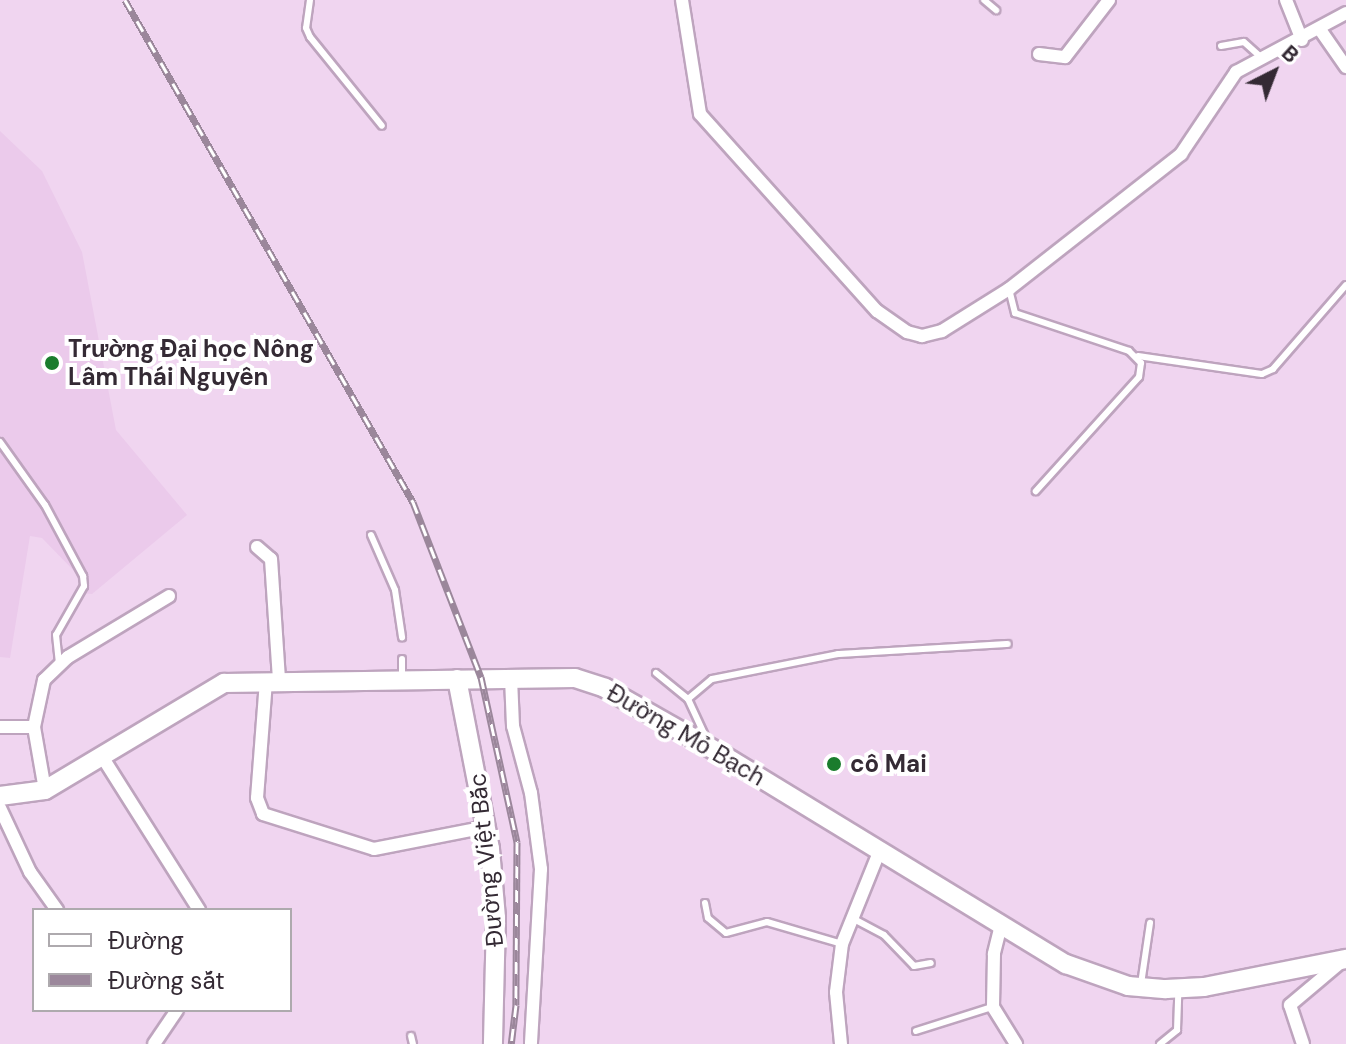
<!DOCTYPE html>
<meta charset="utf-8">
<style>
body{margin:0}
#map{position:relative;width:1346px;height:1044px;overflow:hidden;background:#f0d5f0;font-family:"DM Sans",sans-serif}
div>[style]{position:absolute}
[style*='--x']{left:calc(var(--x)*1px);top:calc(var(--y)*1px);width:calc(var(--w)*1px);rotate:calc(var(--a)*1deg)}
.built>*{inset:0;background:#ebcaeb}
.roads{filter:drop-shadow(2px 0 #bea4be) drop-shadow(-2px 0 #bea4be) drop-shadow(0 2px #bea4be) drop-shadow(0 -2px #bea4be)}
.lane>*{height:6px;margin:-3px;padding:0 3px;transform-origin:3px;border-radius:3px;background:#fff}
.street>*{height:12px;margin:-6px;padding:0 6px;transform-origin:6px;border-radius:6px;background:#fff}
.secondary>*{height:18px;margin:-9px;padding:0 9px;transform-origin:9px;border-radius:9px;background:#fff}
.rail>*{height:7px;margin-top:-3.5px;transform-origin:0;background:repeating-linear-gradient(90deg,#fff 0 12px,#9b879b 0 24px);box-sizing:border-box;border-block:2px solid #9b879b}
.dots>*{width:22px;height:22px;translate:-50% -50%;box-sizing:border-box;border:4px solid #fff;border-radius:50%}
span{translate:-50% -50%;white-space:nowrap;text-align:center;line-height:1.15;-webkit-text-stroke:8px #fff;paint-order:stroke}
.poi-label{font-size:24px;color:#342a34;font-weight:700}
.left{translate:0 -50%;text-align:left}
.street-label{font-size:24px;color:#342a34}
.legend{position:absolute;left:32px;top:908px;width:260px;height:104px;box-sizing:border-box;background:#fff;border:2px solid #aeaaae;margin:0;padding:10px 14px;list-style:none;font-size:24px;color:#342a34}
.legend li{display:flex;align-items:center;gap:16px;height:40px}
.legend b{width:40px;border:2px solid #aeaaae}
.north{position:absolute;left:1234px;top:32px;width:80px;height:80px;-webkit-text-stroke:6px #fff;paint-order:stroke;rotate:42deg;font-size:22px;font-weight:700;line-height:32px;text-align:center;color:#342a34}
.north::after{content:'';display:block;margin:auto;width:28px;height:36px;background:#342a34;clip-path:polygon(50% 0,100% 100%,50% 72%,0 100%)}
</style>
<div id="map">
<div class="built">
<div style="clip-path:polygon(0 131px,42px 171px,82px 252px,116px 430px,187px 515px,92px 594px,81px 593px,76px 573px,42px 538px,30px 536px,10px 658px,0 657px)"></div>
</div>
<div class="roads">
<div class="lane">
<div style="--x:310;--y:0;--w:28;--a:98"></div>
<div style="--x:306;--y:28;--w:10;--a:66"></div>
<div style="--x:310;--y:37;--w:114;--a:51"></div>
<div style="--x:984;--y:0;--w:16;--a:40"></div>
<div style="--x:1221;--y:46;--w:23;--a:-10"></div>
<div style="--x:1244;--y:42;--w:24;--a:42"></div>
<div style="--x:1009;--y:289;--w:25;--a:76"></div>
<div style="--x:1015;--y:313;--w:120;--a:18.4"></div>
<div style="--x:1129;--y:351;--w:17;--a:45"></div>
<div style="--x:1141;--y:363;--w:14;--a:98"></div>
<div style="--x:1139;--y:377;--w:154;--a:132.1"></div>
<div style="--x:1138;--y:356;--w:125;--a:8.3"></div>
<div style="--x:1262;--y:374;--w:12;--a:-24"></div>
<div style="--x:1273;--y:369;--w:111;--a:-49"></div>
<div style="--x:0;--y:442;--w:77;--a:54.5"></div>
<div style="--x:45;--y:505;--w:81;--a:61.8"></div>
<div style="--x:83;--y:576;--w:10;--a:84"></div>
<div style="--x:84;--y:586;--w:56;--a:119.7"></div>
<div style="--x:56;--y:635;--w:29;--a:84"></div>
<div style="--x:371;--y:535;--w:60;--a:66.4"></div>
<div style="--x:395;--y:590;--w:48;--a:81.5"></div>
<div style="--x:656;--y:673;--w:41;--a:39.1"></div>
<div style="--x:688;--y:699;--w:43;--a:65.2"></div>
<div style="--x:402;--y:677;--w:18;--a:-90"></div>
<div style="--x:688;--y:699;--w:31;--a:-40"></div>
<div style="--x:712;--y:679;--w:128;--a:-11.2"></div>
<div style="--x:838;--y:654;--w:170;--a:-3.4"></div>
<div style="--x:705;--y:903;--w:15;--a:79"></div>
<div style="--x:708;--y:918;--w:23;--a:40"></div>
<div style="--x:726;--y:933;--w:42;--a:-15"></div>
<div style="--x:767;--y:922;--w:78;--a:16.3"></div>
<div style="--x:852;--y:918;--w:36;--a:28"></div>
<div style="--x:884;--y:935;--w:43;--a:45.9"></div>
<div style="--x:914;--y:966;--w:17;--a:-10"></div>
<div style="--x:1141;--y:984;--w:62;--a:-81.6"></div>
<div style="--x:916;--y:1031;--w:80;--a:-17.5"></div>
<div style="--x:411;--y:1036;--w:8;--a:76"></div>
<div style="--x:1160;--y:1044;--w:22;--a:-39"></div>
<div style="--x:1177;--y:1030;--w:38;--a:-88"></div>
</div>
<div class="street">
<div style="--x:682;--y:0;--w:115;--a:81"></div>
<div style="--x:700;--y:114;--w:265;--a:48.1"></div>
<div style="--x:877;--y:311;--w:37;--a:35"></div>
<div style="--x:907;--y:332;--w:16;--a:15"></div>
<div style="--x:922;--y:336;--w:21;--a:-14"></div>
<div style="--x:942;--y:331;--w:79;--a:-32.1"></div>
<div style="--x:1009;--y:289;--w:219;--a:-38.1"></div>
<div style="--x:1181;--y:154;--w:99;--a:-56.1"></div>
<div style="--x:1236;--y:72;--w:125;--a:-28.2"></div>
<div style="--x:1286;--y:0;--w:43;--a:68.2"></div>
<div style="--x:1321;--y:31;--w:44;--a:55.2"></div>
<div style="--x:1039;--y:54;--w:26;--a:7"></div>
<div style="--x:1065;--y:57;--w:72;--a:-52.3"></div>
<div style="--x:257;--y:547;--w:18;--a:41"></div>
<div style="--x:271;--y:559;--w:122;--a:86.2"></div>
<div style="--x:511;--y:678;--w:48;--a:87.6"></div>
<div style="--x:513;--y:726;--w:69;--a:75"></div>
<div style="--x:531;--y:793;--w:77;--a:82.5"></div>
<div style="--x:541;--y:869;--w:175;--a:93.3"></div>
<div style="--x:266;--y:681;--w:117;--a:94.4"></div>
<div style="--x:257;--y:798;--w:17;--a:69"></div>
<div style="--x:263;--y:814;--w:116;--a:17.5"></div>
<div style="--x:374;--y:849;--w:114;--a:-11.1"></div>
<div style="--x:0;--y:727;--w:34;--a:0"></div>
<div style="--x:103;--y:758;--w:180;--a:57.7"></div>
<div style="--x:45;--y:790;--w:64;--a:-99.9"></div>
<div style="--x:34;--y:727;--w:48;--a:-78"></div>
<div style="--x:44;--y:680;--w:33;--a:-44"></div>
<div style="--x:68;--y:657;--w:118;--a:-31.1"></div>
<div style="--x:0;--y:808;--w:71;--a:64.9"></div>
<div style="--x:30;--y:872;--w:47;--a:54.6"></div>
<div style="--x:1001;--y:925;--w:30;--a:104"></div>
<div style="--x:994;--y:954;--w:53;--a:91.1"></div>
<div style="--x:993;--y:1007;--w:44;--a:58.1"></div>
<div style="--x:154;--y:1044;--w:41;--a:-55.9"></div>
<div style="--x:841;--y:1044;--w:52;--a:-95.5"></div>
<div style="--x:836;--y:992;--w:48;--a:-82.9"></div>
<div style="--x:842;--y:944;--w:101;--a:-68"></div>
<div style="--x:1303;--y:1044;--w:41;--a:-108.4"></div>
<div style="--x:1290;--y:1005;--w:67;--a:-40.1"></div>
</div>
<div class="secondary">
<div style="--x:457;--y:679;--w:173;--a:79"></div>
<div style="--x:490;--y:849;--w:69;--a:85"></div>
<div style="--x:496;--y:918;--w:126;--a:91.4"></div>
<div style="--x:0;--y:796;--w:45;--a:-7.6"></div>
<div style="--x:45;--y:790;--w:209;--a:-30.9"></div>
<div style="--x:224;--y:683;--w:351;--a:-0.8"></div>
<div style="--x:575;--y:678;--w:32;--a:18"></div>
<div style="--x:605;--y:688;--w:136;--a:29.6"></div>
<div style="--x:723;--y:755;--w:402;--a:31.4"></div>
<div style="--x:1066;--y:964;--w:66;--a:19.5"></div>
<div style="--x:1128;--y:986;--w:38;--a:5"></div>
<div style="--x:1166;--y:989;--w:38;--a:-3"></div>
<div style="--x:1204;--y:987;--w:145;--a:-11.2"></div>
</div>
</div>
<div class="rail">
<div style="--x:125;--y:0;--w:579;--a:60.16"></div>
<div style="--x:413;--y:502;--w:188;--a:68.8"></div>
<div style="--x:481;--y:677;--w:169;--a:77.7"></div>
<div style="--x:517;--y:842;--w:163;--a:90.4"></div>
<div style="--x:516;--y:1005;--w:39;--a:97"></div>
</div>
<div class="dots">
<div style="left:52px;top:363px;background:#1a7c2d"></div>
<div style="left:834px;top:764px;background:#1a7c2d"></div>
</div>
<div class="poi-label">
<span class="left" style="left:68px;top:363px">Trường Đại học Nông<br>Lâm Thái Nguyên</span>
<span class="left" style="left:850px;top:764px">cô Mai</span>
</div>
<div class="street-label">
<span style="left:686px;top:735px;rotate:30deg">Đường Mỏ Bạch</span>
<span style="left:486px;top:860px;rotate:-96deg">Đường Việt Bắc</span>
</div>
<ul class="legend">
<li><b style="height:10px;background:#fff"></b>Đường</li>
<li><b style="height:10px;background:#9b879b"></b>Đường sắt</li>
</ul>
<div class="north">B</div>
</div>
